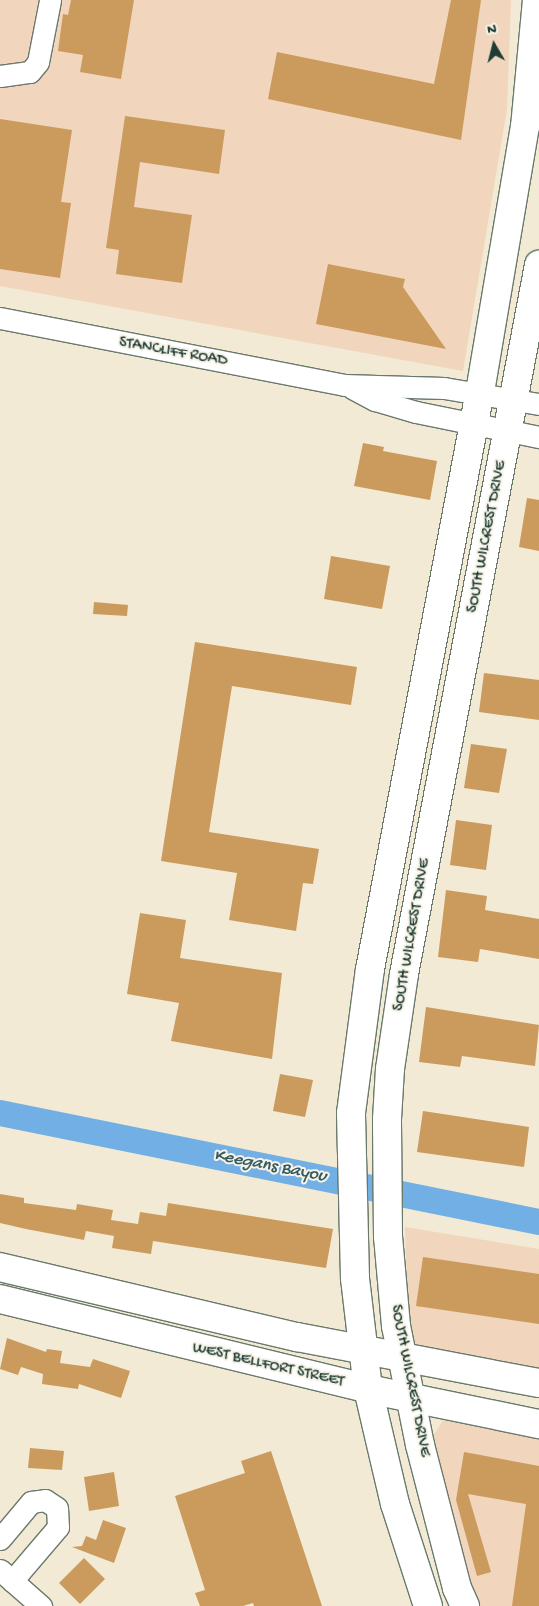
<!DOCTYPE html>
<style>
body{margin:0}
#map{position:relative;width:539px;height:1606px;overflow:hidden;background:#f2ead4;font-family:"Gochi Hand",sans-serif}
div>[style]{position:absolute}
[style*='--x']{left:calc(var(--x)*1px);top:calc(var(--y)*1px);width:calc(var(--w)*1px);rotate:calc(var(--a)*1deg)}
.built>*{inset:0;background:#f1d5bd}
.river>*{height:26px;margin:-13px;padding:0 13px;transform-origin:13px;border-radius:13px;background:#71afe4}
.building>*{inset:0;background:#cb9b5d}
.roads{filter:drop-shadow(1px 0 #697a6c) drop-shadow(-1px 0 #697a6c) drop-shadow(0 1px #697a6c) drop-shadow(0 -1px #697a6c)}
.minor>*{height:21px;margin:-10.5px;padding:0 10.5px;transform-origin:10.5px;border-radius:10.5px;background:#fff}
.major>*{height:28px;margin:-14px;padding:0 14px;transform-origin:14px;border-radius:14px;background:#fff}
span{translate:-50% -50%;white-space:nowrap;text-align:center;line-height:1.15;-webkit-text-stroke:4px #f7f3e8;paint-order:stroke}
.street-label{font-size:16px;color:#1f3d34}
.water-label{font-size:18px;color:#345a60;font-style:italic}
.north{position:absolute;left:469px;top:20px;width:50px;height:50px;-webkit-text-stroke:4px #f7f3e8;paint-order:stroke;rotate:352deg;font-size:14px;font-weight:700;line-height:20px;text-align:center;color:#1f3d34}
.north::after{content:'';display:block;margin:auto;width:18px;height:22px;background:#1f3d34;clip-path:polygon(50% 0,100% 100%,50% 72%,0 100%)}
</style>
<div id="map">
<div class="built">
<div style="clip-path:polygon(0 0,511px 0,507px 109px,463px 371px,0 286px)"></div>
<div style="clip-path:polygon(405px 1227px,539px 1249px,539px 1372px,409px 1347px)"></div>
<div style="clip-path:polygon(445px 1418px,539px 1437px,539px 1606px,475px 1606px,428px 1443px)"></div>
</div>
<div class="river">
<div style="--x:0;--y:1113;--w:550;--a:11.43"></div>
</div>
<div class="building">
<div style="clip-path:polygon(71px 0,134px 0,121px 79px,80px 72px,83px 55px,58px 51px,63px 14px,68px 15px)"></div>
<div style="clip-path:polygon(451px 0,481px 0,461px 140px,268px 99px,277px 52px,434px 84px)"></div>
<div style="clip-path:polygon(125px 116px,225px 130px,219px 174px,140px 162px,134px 207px,192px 215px,182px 283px,116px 274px,119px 250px,106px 248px)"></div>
<div style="clip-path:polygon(0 119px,72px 130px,61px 202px,71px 203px,60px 278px,0 269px)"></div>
<div style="clip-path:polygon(328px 264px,405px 279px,403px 287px,446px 349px,316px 324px)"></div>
<div style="clip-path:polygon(363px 443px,384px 447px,383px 451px,437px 461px,430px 500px,354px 486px)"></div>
<div style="clip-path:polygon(527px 498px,539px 500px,539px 551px,519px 547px)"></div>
<div style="clip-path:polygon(331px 556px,390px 566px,382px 609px,324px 599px)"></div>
<div style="clip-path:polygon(94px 602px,128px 605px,127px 616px,93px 614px)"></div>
<div style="clip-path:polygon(195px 642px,357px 667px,351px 705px,232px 686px,209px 832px,319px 849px,313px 884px,303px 883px,296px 931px,229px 920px,237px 873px,161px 861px)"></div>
<div style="clip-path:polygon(484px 673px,539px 680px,539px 720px,479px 712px)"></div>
<div style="clip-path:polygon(471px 744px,507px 749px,499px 793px,464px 788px)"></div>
<div style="clip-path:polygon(456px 820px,492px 825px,486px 870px,450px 865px)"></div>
<div style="clip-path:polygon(446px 890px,487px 896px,485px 910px,539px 919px,539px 959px,480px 949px,478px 962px,438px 957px)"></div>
<div style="clip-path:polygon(140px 913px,186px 920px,180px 958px,282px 973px,272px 1059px,171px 1041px,179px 1003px,127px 994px)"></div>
<div style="clip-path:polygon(426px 1007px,539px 1025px,535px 1066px,462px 1056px,460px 1067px,419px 1062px)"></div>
<div style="clip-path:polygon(280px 1074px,313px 1080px,305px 1117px,273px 1111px)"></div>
<div style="clip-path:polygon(423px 1111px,529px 1127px,524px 1167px,417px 1152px)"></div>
<div style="clip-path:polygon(0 1194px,24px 1198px,24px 1203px,76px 1210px,77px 1204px,113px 1210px,111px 1220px,138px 1224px,140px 1212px,166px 1216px,168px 1203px,333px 1229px,326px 1268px,153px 1241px,151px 1254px,112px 1248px,114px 1236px,86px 1231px,84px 1240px,26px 1229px,0 1223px)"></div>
<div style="clip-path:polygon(423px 1257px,539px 1274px,539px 1324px,416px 1306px)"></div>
<div style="clip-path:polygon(7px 1338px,46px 1352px,47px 1349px,62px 1351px,60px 1363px,90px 1367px,93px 1359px,130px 1371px,121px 1398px,79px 1384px,78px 1389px,42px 1384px,43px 1374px,21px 1367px,18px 1375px,0 1369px)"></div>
<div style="clip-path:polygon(30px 1448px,64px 1451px,62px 1470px,28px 1468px)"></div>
<div style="clip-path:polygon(271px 1451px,322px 1606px,254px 1606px,253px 1603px,243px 1606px,200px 1606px,195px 1593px,205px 1590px,175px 1496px,245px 1473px,241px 1461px)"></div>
<div style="clip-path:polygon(464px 1452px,539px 1466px,539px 1606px,512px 1606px,526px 1504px,468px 1494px,491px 1572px,477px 1576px,456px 1500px)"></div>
<div style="clip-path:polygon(114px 1472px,119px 1506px,89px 1511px,84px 1477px)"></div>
<div style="clip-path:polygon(103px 1520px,126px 1528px,114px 1563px,72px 1547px,82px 1546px,86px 1536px,96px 1540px)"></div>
<div style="clip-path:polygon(84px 1558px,105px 1579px,80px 1604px,59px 1583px)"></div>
</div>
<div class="roads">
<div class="minor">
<div style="--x:0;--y:76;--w:30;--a:-8"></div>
<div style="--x:30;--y:72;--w:13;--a:-51"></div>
<div style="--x:38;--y:62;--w:63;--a:-79"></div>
<div style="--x:0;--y:318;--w:350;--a:11"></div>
<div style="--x:344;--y:385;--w:100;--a:1.7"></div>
<div style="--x:444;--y:388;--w:96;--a:9.6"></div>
<div style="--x:352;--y:388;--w:26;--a:28"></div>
<div style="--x:375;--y:400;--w:43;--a:16.3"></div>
<div style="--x:416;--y:412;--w:126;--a:11.5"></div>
<div style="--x:0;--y:1539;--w:48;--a:-50"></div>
<div style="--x:31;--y:1502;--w:14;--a:-8"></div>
<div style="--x:45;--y:1500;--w:14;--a:34"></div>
<div style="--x:57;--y:1508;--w:19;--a:87"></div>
<div style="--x:58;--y:1527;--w:71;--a:130.4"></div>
<div style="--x:0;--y:1570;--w:55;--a:41.3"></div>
</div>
<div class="major">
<div style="--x:0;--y:1267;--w:305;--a:13.3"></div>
<div style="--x:297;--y:1337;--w:246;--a:10.8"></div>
<div style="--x:0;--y:1299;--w:379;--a:13.7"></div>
<div style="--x:368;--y:1389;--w:175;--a:11.6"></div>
<div style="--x:428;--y:1606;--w:107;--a:-107.9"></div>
<div style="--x:395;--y:1504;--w:118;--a:-103.2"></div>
<div style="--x:368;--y:1389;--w:112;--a:-96.7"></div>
<div style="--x:355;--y:1278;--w:165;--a:-91.4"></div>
<div style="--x:351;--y:1113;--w:145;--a:-82.5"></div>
<div style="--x:370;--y:969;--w:587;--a:-79.21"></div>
<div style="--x:480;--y:392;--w:269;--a:-80.4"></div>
<div style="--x:525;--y:127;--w:128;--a:-84.6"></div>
<div style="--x:465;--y:1606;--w:20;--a:-114"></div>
<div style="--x:457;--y:1588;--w:148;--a:-104.5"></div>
<div style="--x:420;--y:1445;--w:121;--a:-101.4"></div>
<div style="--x:396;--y:1326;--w:89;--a:-95.1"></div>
<div style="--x:388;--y:1237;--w:118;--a:-90.5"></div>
<div style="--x:387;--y:1119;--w:50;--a:-86.6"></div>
<div style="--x:390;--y:1069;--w:96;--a:-81.6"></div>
<div style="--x:404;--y:974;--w:722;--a:-79.22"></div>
</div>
</div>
<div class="street-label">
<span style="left:173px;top:353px;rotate:10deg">STANCLIFF ROAD</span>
<span style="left:488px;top:537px;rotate:-79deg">SOUTH WILCREST DRIVE</span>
<span style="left:413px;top:935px;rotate:-80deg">SOUTH WILCREST DRIVE</span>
<span style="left:268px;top:1366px;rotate:13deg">WEST BELLFORT STREET</span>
<span style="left:409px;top:1381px;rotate:79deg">SOUTH WILCREST DRIVE</span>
</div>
<div class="water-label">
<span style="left:270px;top:1167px;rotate:11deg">Keegans Bayou</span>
</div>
<div class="north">N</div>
</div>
